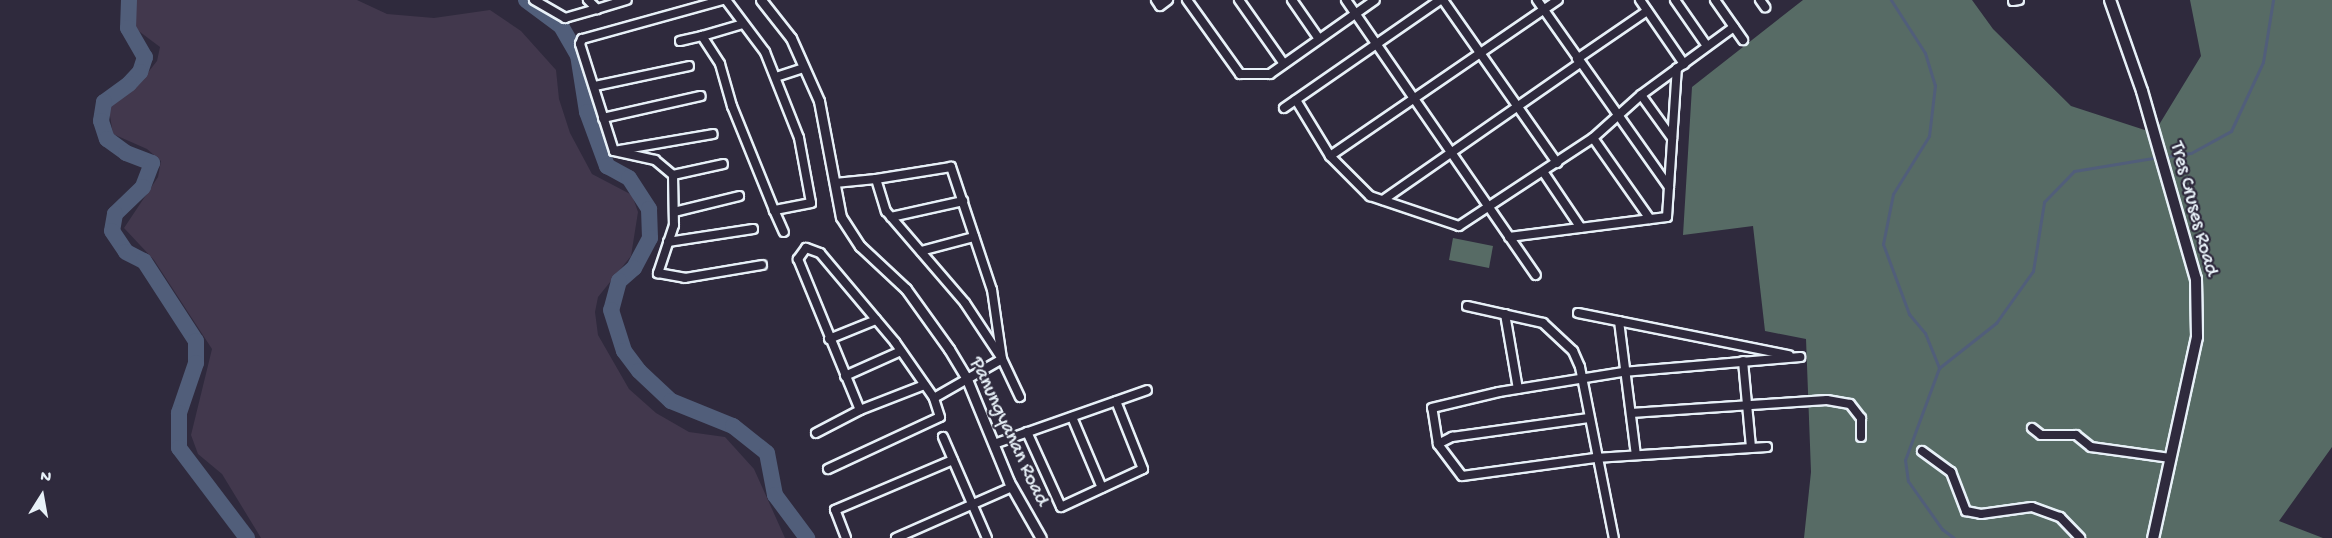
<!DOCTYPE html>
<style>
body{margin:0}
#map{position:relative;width:2332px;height:538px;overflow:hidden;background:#2f2a3d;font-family:"Gochi Hand",sans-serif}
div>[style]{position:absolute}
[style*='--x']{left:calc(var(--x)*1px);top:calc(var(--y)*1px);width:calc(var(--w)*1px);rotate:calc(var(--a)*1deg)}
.built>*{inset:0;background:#42384d}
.green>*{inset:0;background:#576b65}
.stream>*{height:3px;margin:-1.5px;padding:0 1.5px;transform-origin:1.5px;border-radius:1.5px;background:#515e7a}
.river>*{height:16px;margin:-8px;padding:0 8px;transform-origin:8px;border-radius:8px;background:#515e7a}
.roads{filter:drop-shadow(2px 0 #e8f1f8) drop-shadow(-2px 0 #e8f1f8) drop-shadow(0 2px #e8f1f8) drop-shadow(0 -2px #e8f1f8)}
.minor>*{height:8px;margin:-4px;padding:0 4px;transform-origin:4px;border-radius:4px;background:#2f2a3d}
.tertiary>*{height:9px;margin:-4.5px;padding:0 4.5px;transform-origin:4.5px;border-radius:4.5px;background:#2f2a3d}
.secondary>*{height:10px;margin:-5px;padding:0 5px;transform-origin:5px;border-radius:5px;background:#2f2a3d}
span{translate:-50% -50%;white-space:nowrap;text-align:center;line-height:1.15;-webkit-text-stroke:4.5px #2f2a3d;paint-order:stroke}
.street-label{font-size:20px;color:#e8f1f8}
.north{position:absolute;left:12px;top:466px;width:60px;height:60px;-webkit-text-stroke:4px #2f2a3d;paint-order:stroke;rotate:11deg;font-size:16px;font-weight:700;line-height:24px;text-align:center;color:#e8f1f8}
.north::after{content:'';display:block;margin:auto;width:21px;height:27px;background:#e8f1f8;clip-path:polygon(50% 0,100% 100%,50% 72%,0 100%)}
</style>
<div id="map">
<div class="built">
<div style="clip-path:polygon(135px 0,357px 0,387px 14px,434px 18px,490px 10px,521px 31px,556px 70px,559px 99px,570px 133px,592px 174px,632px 195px,638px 212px,631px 256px,598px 297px,595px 312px,598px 335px,629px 389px,656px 413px,689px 432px,725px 437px,754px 469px,785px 538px,261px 538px,222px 474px,198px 454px,191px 435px,212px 349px,154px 260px,124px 228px,158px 177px,161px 161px,147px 149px,113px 134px,109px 110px,122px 89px,142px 80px,157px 61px,160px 47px,136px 29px)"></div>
</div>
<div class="green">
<div style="clip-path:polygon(1803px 0,1972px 0,1993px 29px,2071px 106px,2154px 133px,2201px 56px,2190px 0,2332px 0,2332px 447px,2279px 521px,2323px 538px,1804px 538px,1811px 472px,1806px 339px,1765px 331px,1753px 226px,1683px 235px,1692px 87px)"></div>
<div style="clip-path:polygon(1453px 238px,1493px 246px,1489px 268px,1449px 260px)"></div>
</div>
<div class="stream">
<div style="--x:1891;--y:0;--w:63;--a:57.3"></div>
<div style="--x:1925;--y:53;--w:34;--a:73"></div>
<div style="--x:1935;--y:85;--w:51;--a:96.7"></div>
<div style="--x:1929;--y:136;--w:68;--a:121.8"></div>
<div style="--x:1893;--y:194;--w:51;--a:101.3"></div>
<div style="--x:1883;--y:244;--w:75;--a:69.6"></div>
<div style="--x:1909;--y:314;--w:25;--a:50"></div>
<div style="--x:1925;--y:333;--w:38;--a:68"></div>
<div style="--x:1939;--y:368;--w:98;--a:110.3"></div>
<div style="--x:1905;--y:460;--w:21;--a:82"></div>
<div style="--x:1908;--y:481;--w:59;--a:54.7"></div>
<div style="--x:1942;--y:529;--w:15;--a:37"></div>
<div style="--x:2170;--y:156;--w:21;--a:-8"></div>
<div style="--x:2191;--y:153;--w:46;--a:-28.8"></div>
<div style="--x:2231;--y:131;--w:76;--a:-65.1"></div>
<div style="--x:2263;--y:62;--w:63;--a:-80.8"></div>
<div style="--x:1939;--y:368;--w:73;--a:-38.3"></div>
<div style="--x:1996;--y:323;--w:64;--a:-54.6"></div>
<div style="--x:2033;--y:271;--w:70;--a:-80.9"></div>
<div style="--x:2044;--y:202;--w:43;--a:-45.9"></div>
<div style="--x:2074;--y:171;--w:80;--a:-9.3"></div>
</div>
<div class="river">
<div style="--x:129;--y:0;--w:28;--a:92"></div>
<div style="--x:128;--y:28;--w:34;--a:60"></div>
<div style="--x:145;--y:57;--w:16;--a:108"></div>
<div style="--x:140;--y:72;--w:16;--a:133"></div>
<div style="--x:129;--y:84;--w:31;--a:144"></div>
<div style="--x:104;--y:102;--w:19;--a:99"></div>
<div style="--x:101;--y:121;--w:19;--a:72"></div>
<div style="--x:107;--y:139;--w:24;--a:36"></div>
<div style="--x:126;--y:153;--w:28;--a:21"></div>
<div style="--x:152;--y:163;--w:26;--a:111"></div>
<div style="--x:143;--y:187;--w:39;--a:136"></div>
<div style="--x:115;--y:214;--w:17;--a:100"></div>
<div style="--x:112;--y:231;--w:25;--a:56"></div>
<div style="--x:126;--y:252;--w:20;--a:27"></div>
<div style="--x:144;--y:261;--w:95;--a:57"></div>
<div style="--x:196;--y:341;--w:22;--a:90"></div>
<div style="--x:196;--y:363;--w:53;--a:108.8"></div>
<div style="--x:179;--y:413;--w:35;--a:90"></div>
<div style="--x:179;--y:448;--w:113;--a:52.9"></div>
<div style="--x:526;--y:0;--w:44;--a:36.6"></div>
<div style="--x:561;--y:26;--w:34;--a:60"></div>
<div style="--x:578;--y:55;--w:58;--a:81"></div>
<div style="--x:587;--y:112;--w:58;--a:69.7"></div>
<div style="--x:607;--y:166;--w:25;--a:29"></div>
<div style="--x:629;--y:178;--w:37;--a:57"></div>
<div style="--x:649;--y:209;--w:29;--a:88"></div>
<div style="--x:650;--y:238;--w:34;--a:118"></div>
<div style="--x:634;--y:268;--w:20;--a:139"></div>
<div style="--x:619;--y:281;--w:30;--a:105"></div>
<div style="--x:611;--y:310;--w:43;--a:72.4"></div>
<div style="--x:624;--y:351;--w:25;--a:53"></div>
<div style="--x:639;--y:371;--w:44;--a:43.2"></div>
<div style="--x:671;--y:401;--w:67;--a:22"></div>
<div style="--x:733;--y:426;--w:43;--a:38.5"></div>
<div style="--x:767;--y:453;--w:43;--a:79.2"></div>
<div style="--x:775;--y:495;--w:54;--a:53.3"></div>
</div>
<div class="roads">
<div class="minor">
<div style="--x:534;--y:0;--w:36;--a:30"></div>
<div style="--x:565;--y:18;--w:33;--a:-16"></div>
<div style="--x:588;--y:0;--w:13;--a:45"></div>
<div style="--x:597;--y:9;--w:31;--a:-17"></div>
<div style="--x:723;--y:0;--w:146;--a:164.5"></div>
<div style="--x:582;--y:39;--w:5;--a:112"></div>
<div style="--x:580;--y:44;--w:112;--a:72.4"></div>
<div style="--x:614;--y:151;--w:42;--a:12.4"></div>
<div style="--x:655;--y:160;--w:23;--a:40"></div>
<div style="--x:673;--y:175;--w:50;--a:88.9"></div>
<div style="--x:674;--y:225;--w:51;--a:108.4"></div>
<div style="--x:658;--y:273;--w:27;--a:10"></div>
<div style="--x:685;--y:278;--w:78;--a:-9.6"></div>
<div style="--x:726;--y:0;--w:65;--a:53.1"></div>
<div style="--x:765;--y:52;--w:92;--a:68.4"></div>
<div style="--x:799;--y:138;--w:66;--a:79.5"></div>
<div style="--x:811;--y:203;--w:38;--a:169"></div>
<div style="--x:774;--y:210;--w:24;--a:66"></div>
<div style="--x:1156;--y:0;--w:7;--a:56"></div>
<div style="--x:1160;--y:6;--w:10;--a:-37"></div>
<div style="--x:1187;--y:0;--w:91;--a:54.4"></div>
<div style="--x:1240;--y:74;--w:30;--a:0"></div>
<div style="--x:1270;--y:74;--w:128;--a:-35.2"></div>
<div style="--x:1239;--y:0;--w:78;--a:54.9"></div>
<div style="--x:1292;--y:0;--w:47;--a:55.3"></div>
<div style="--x:1346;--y:0;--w:334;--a:55.4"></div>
<div style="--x:1443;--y:0;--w:199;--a:55"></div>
<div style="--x:1537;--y:0;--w:229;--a:54.8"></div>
<div style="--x:1640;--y:0;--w:78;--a:55.5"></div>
<div style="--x:1675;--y:0;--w:56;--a:55.2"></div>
<div style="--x:1715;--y:0;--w:49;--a:55"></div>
<div style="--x:1760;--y:0;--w:9;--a:54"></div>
<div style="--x:2013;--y:1;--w:6;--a:-9"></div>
<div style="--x:743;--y:24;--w:43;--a:163.7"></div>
<div style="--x:702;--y:36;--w:33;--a:57"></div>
<div style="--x:720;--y:64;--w:44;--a:74.1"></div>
<div style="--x:732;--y:106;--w:112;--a:68"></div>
<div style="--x:680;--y:41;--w:23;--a:-13"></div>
<div style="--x:1577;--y:59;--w:85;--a:-34.4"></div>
<div style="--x:776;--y:77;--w:29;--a:-18"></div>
<div style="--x:595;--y:86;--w:96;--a:-12"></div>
<div style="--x:1641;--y:95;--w:53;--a:54.2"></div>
<div style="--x:1296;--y:100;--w:66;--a:58.7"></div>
<div style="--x:1330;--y:156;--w:57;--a:45"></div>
<div style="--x:1370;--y:196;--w:94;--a:18.6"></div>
<div style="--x:1459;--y:226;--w:160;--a:-33.3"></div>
<div style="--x:1593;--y:138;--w:64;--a:-41.9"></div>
<div style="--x:1641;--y:95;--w:115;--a:-36.2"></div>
<div style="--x:1284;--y:108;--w:190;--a:-34.7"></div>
<div style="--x:603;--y:118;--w:100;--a:-12.7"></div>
<div style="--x:1593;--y:138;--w:99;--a:54.9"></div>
<div style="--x:614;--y:151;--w:100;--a:-9.7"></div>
<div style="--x:1330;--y:156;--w:276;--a:-34.4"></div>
<div style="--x:1544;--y:173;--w:66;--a:56.1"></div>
<div style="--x:673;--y:175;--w:51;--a:-12.4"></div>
<div style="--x:835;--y:183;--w:41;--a:-5.6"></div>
<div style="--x:1383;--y:200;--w:240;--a:-34.8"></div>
<div style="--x:674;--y:212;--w:67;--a:-13.8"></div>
<div style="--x:891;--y:217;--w:74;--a:-12.5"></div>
<div style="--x:1509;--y:237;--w:159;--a:-7.2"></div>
<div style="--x:1667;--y:217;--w:149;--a:-86.2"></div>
<div style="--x:668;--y:242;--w:86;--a:-8.7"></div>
<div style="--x:921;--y:251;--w:55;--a:-14.8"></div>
<div style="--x:1467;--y:306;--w:78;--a:12.6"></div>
<div style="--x:1543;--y:323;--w:41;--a:43"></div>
<div style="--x:1573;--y:351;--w:17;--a:66"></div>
<div style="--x:1580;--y:367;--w:174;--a:78.8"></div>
<div style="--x:1578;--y:313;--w:215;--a:11.3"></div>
<div style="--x:1505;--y:314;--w:76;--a:80.2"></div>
<div style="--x:1619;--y:321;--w:135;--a:82.8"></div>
<div style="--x:829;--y:339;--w:51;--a:-22"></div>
<div style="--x:1743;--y:361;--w:87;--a:84.7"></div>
<div style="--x:845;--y:376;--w:61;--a:-24.1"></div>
<div style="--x:934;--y:398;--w:78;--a:-29.8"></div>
<div style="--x:1002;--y:359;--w:70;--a:-98.2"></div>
<div style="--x:992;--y:290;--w:130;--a:-108.4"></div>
<div style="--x:951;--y:167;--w:76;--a:170.9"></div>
<div style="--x:876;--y:179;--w:34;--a:73"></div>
<div style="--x:886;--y:211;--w:121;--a:49.3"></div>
<div style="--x:965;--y:303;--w:67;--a:56.5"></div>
<div style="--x:1002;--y:359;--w:42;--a:64.7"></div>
<div style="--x:1631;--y:413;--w:196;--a:-3.8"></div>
<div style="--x:1827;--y:400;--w:23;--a:10"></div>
<div style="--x:1850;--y:404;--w:18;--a:52"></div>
<div style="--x:1861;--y:418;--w:19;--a:90"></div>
<div style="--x:1072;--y:417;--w:77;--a:67.1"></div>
<div style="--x:2032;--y:428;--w:11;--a:38"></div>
<div style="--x:2041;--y:435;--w:35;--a:0"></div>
<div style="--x:2076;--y:435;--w:19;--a:39"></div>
<div style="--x:2091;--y:447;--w:80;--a:7.9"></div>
<div style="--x:1027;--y:432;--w:82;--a:65.6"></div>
<div style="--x:1061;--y:507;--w:90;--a:-24.9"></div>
<div style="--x:1143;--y:469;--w:73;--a:-111.7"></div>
<div style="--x:816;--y:433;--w:50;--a:-27.6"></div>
<div style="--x:860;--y:410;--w:69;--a:-21.3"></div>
<div style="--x:943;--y:437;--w:110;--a:66.5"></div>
<div style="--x:994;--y:444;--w:162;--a:-19.4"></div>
<div style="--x:1438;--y:444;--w:16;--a:-27"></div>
<div style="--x:1452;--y:437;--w:138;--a:-7.9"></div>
<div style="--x:1767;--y:447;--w:172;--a:176.3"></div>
<div style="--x:1595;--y:458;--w:134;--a:172.3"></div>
<div style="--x:1462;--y:476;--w:40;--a:-127"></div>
<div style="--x:1438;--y:444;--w:36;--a:-99"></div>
<div style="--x:1432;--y:408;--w:69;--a:-13.4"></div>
<div style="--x:1499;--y:392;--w:126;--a:-9.2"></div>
<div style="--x:1623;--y:372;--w:178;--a:-4.8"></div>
<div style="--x:1922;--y:451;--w:36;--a:36"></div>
<div style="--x:1951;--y:472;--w:42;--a:69"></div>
<div style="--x:1966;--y:511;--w:15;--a:11"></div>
<div style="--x:1981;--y:514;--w:51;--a:-7.8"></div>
<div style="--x:2032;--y:507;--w:30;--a:20"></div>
<div style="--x:2060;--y:517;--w:29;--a:46"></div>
<div style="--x:828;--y:469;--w:123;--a:-24.9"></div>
<div style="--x:940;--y:417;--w:20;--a:-108"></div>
<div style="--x:934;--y:398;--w:68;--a:-124.9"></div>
<div style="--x:895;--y:342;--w:116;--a:-130.1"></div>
<div style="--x:820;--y:253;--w:15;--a:-160"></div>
<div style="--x:806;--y:248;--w:14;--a:126"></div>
<div style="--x:798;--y:259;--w:163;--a:67.7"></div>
<div style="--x:846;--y:538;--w:30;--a:-111"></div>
<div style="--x:835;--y:510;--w:128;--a:-23"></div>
<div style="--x:896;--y:538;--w:127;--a:-23.7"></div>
</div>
<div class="tertiary">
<div style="--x:761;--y:0;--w:48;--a:51.7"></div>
<div style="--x:791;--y:38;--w:69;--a:66"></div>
<div style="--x:819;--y:101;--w:118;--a:79.3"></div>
<div style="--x:841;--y:217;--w:35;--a:57"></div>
<div style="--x:860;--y:246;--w:63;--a:43.1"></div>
<div style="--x:906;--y:289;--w:74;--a:54.4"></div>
<div style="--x:949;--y:349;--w:33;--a:59"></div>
<div style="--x:966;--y:377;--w:113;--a:67.7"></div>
<div style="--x:1009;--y:482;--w:64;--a:60.3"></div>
</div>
<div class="secondary">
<div style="--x:2110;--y:0;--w:96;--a:70.6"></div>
<div style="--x:2142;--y:91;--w:196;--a:74"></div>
<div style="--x:2196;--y:279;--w:58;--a:89"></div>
<div style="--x:2197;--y:337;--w:206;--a:102.3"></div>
</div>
</div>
<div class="street-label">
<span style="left:2193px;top:209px;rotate:75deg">Tres Cruses Road</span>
<span style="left:1008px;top:432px;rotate:65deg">Panungyanan Road</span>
</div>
<div class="north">N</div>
</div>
